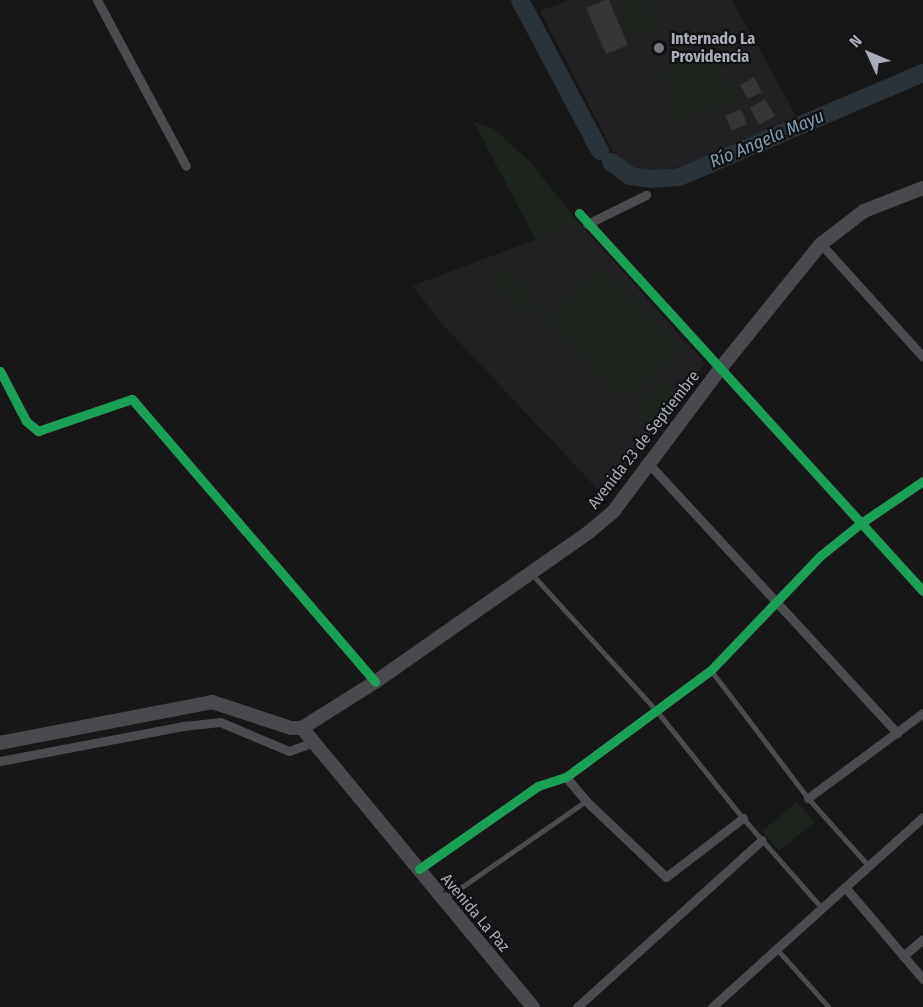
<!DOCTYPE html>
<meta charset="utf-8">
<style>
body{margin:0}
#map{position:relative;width:923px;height:1007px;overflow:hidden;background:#171717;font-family:"Fira Sans Condensed",sans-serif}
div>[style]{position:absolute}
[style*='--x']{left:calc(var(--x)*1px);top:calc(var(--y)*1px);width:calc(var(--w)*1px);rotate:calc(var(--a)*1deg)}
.built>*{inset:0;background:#212123}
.green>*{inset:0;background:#1d241e}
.river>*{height:18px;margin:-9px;padding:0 9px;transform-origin:9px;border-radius:9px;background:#2a3239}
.building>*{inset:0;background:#353536}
.service>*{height:4.5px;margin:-2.25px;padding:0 2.25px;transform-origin:2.25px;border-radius:2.25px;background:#4b4c50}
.minor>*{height:9px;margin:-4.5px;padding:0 4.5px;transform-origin:4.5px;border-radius:4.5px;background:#4b4c50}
.secondary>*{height:14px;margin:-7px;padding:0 7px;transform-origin:7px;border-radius:7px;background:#4a4a4e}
.cycleway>*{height:9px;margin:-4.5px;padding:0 4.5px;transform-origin:4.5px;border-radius:4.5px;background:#1a9f57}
.dots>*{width:16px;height:16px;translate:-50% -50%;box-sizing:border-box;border:3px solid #111113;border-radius:50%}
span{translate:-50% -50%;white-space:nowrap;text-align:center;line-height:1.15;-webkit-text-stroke:4.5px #111113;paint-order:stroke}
.poi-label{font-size:16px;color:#a8adb8;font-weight:700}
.left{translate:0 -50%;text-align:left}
.street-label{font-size:16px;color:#a8adb8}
.water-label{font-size:18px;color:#7f9bb3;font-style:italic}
.north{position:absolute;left:839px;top:24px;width:60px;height:60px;-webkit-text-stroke:4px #111113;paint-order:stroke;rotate:314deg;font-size:16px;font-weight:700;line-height:24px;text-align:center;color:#a8adb8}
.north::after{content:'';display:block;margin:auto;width:21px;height:27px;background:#a8adb8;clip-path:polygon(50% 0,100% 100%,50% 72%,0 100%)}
</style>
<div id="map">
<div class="built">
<div style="clip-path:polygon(569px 0,732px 0,798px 119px,683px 165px,661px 171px,634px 168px,618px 161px,540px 11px)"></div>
<div style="clip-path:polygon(579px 223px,705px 363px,605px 497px,444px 326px,412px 286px)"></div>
</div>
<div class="green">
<div style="clip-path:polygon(616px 0,647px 0,658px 27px,632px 38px)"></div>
<div style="clip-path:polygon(710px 45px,738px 100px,677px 121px,668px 104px,665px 71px,681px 59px)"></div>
<div style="clip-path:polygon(474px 122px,494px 129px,531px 163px,579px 223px,535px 239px)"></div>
<div style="clip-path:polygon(603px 266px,681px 349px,624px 402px,546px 319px)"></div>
<div style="clip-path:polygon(502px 267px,540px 306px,527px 318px,489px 280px)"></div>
<div style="clip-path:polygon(657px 379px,679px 393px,653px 428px,632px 413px)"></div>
<div style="clip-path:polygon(797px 802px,814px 822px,779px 851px,762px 831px)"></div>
</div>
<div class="river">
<div style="--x:520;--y:0;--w:171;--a:62.1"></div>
<div style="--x:611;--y:162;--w:24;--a:36"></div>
<div style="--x:630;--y:176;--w:22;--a:8"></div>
<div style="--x:652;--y:179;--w:27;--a:-4"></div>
<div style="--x:679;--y:177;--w:265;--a:-23.1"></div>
</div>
<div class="building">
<div style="clip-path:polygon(605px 0,609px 0,628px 45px,606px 54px,586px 8px)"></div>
<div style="clip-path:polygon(754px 77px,762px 92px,748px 99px,740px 85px)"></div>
<div style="clip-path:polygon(765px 99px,775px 116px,759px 125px,750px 108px)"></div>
<div style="clip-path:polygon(741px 109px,747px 124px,732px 131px,725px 116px)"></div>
</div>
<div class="service">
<div style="--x:532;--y:574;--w:185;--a:47.6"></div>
<div style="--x:657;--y:711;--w:137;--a:51.2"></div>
<div style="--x:743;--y:818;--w:120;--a:48.7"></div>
<div style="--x:711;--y:670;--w:161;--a:52.8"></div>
<div style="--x:808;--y:798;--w:91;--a:48.1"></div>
<div style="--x:446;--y:898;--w:170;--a:-34.7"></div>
<div style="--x:777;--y:949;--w:78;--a:48.1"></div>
</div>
<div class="minor">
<div style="--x:97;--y:0;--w:188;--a:61.8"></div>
<div style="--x:579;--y:213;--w:511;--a:47.7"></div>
<div style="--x:587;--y:224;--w:66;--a:-26.2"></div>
<div style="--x:821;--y:244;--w:152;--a:47.9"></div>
<div style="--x:0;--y:371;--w:56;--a:62.5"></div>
<div style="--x:26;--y:421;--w:16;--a:40"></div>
<div style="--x:38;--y:431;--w:99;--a:-18.8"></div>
<div style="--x:132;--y:399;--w:373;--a:49.3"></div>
<div style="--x:649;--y:464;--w:366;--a:47.3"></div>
<div style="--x:0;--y:761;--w:186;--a:-10.8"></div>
<div style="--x:183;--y:726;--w:37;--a:-6"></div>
<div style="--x:220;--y:722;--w:75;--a:22.8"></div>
<div style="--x:289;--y:751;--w:27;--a:-20"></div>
<div style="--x:566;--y:777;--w:31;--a:50"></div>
<div style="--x:586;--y:801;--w:110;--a:43.5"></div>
<div style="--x:666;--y:877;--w:97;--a:-37.5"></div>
<div style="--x:808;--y:798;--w:143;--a:-36.5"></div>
<div style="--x:419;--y:869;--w:145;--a:-34.9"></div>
<div style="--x:538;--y:786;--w:29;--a:-18"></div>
<div style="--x:566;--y:777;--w:180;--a:-36.4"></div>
<div style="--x:711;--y:670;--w:158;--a:-46.3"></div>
<div style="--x:820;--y:556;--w:53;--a:-38.8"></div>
<div style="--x:861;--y:523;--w:75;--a:-34.1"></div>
<div style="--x:845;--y:887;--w:121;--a:49.7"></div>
<div style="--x:903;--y:956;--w:26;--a:-40"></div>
<div style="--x:577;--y:1007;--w:249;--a:-42.1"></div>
<div style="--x:712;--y:1007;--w:284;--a:-42"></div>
</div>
<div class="secondary">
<div style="--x:302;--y:728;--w:362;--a:50.4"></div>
<div style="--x:0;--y:743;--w:216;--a:-10.9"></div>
<div style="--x:212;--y:702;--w:83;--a:18.2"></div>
<div style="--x:291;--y:728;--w:11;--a:0"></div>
<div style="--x:302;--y:728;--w:86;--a:-32.2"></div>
<div style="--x:375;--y:682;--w:261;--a:-35"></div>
<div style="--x:589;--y:532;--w:31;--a:-40"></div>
<div style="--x:613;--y:512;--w:179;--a:-53.2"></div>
<div style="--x:720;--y:369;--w:161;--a:-51.1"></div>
<div style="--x:821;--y:244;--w:54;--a:-37.5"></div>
<div style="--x:864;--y:211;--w:63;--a:-21.3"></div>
</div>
<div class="cycleway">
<div style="--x:579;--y:213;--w:511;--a:47.7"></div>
<div style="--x:0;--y:371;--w:56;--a:62.5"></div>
<div style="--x:26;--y:421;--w:16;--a:40"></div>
<div style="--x:38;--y:431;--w:99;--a:-18.8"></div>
<div style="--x:132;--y:399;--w:373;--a:49.3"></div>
<div style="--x:419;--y:869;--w:145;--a:-34.9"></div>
<div style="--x:538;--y:786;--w:29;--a:-18"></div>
<div style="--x:566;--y:777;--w:180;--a:-36.4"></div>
<div style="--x:711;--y:670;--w:158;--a:-46.3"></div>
<div style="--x:820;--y:556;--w:53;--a:-38.8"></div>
<div style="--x:861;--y:523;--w:75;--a:-34.1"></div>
</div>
<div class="dots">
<div style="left:659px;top:48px;background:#757880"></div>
</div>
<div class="poi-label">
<span class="left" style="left:671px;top:48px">Internado La<br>Providencia</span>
</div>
<div class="street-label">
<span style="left:644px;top:440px;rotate:-52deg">Avenida 23 de Septiembre</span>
<span style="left:475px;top:913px;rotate:50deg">Avenida La Paz</span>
</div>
<div class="water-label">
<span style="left:767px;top:139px;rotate:-23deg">Río Angela Mayu</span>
</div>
<div class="north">N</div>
</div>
